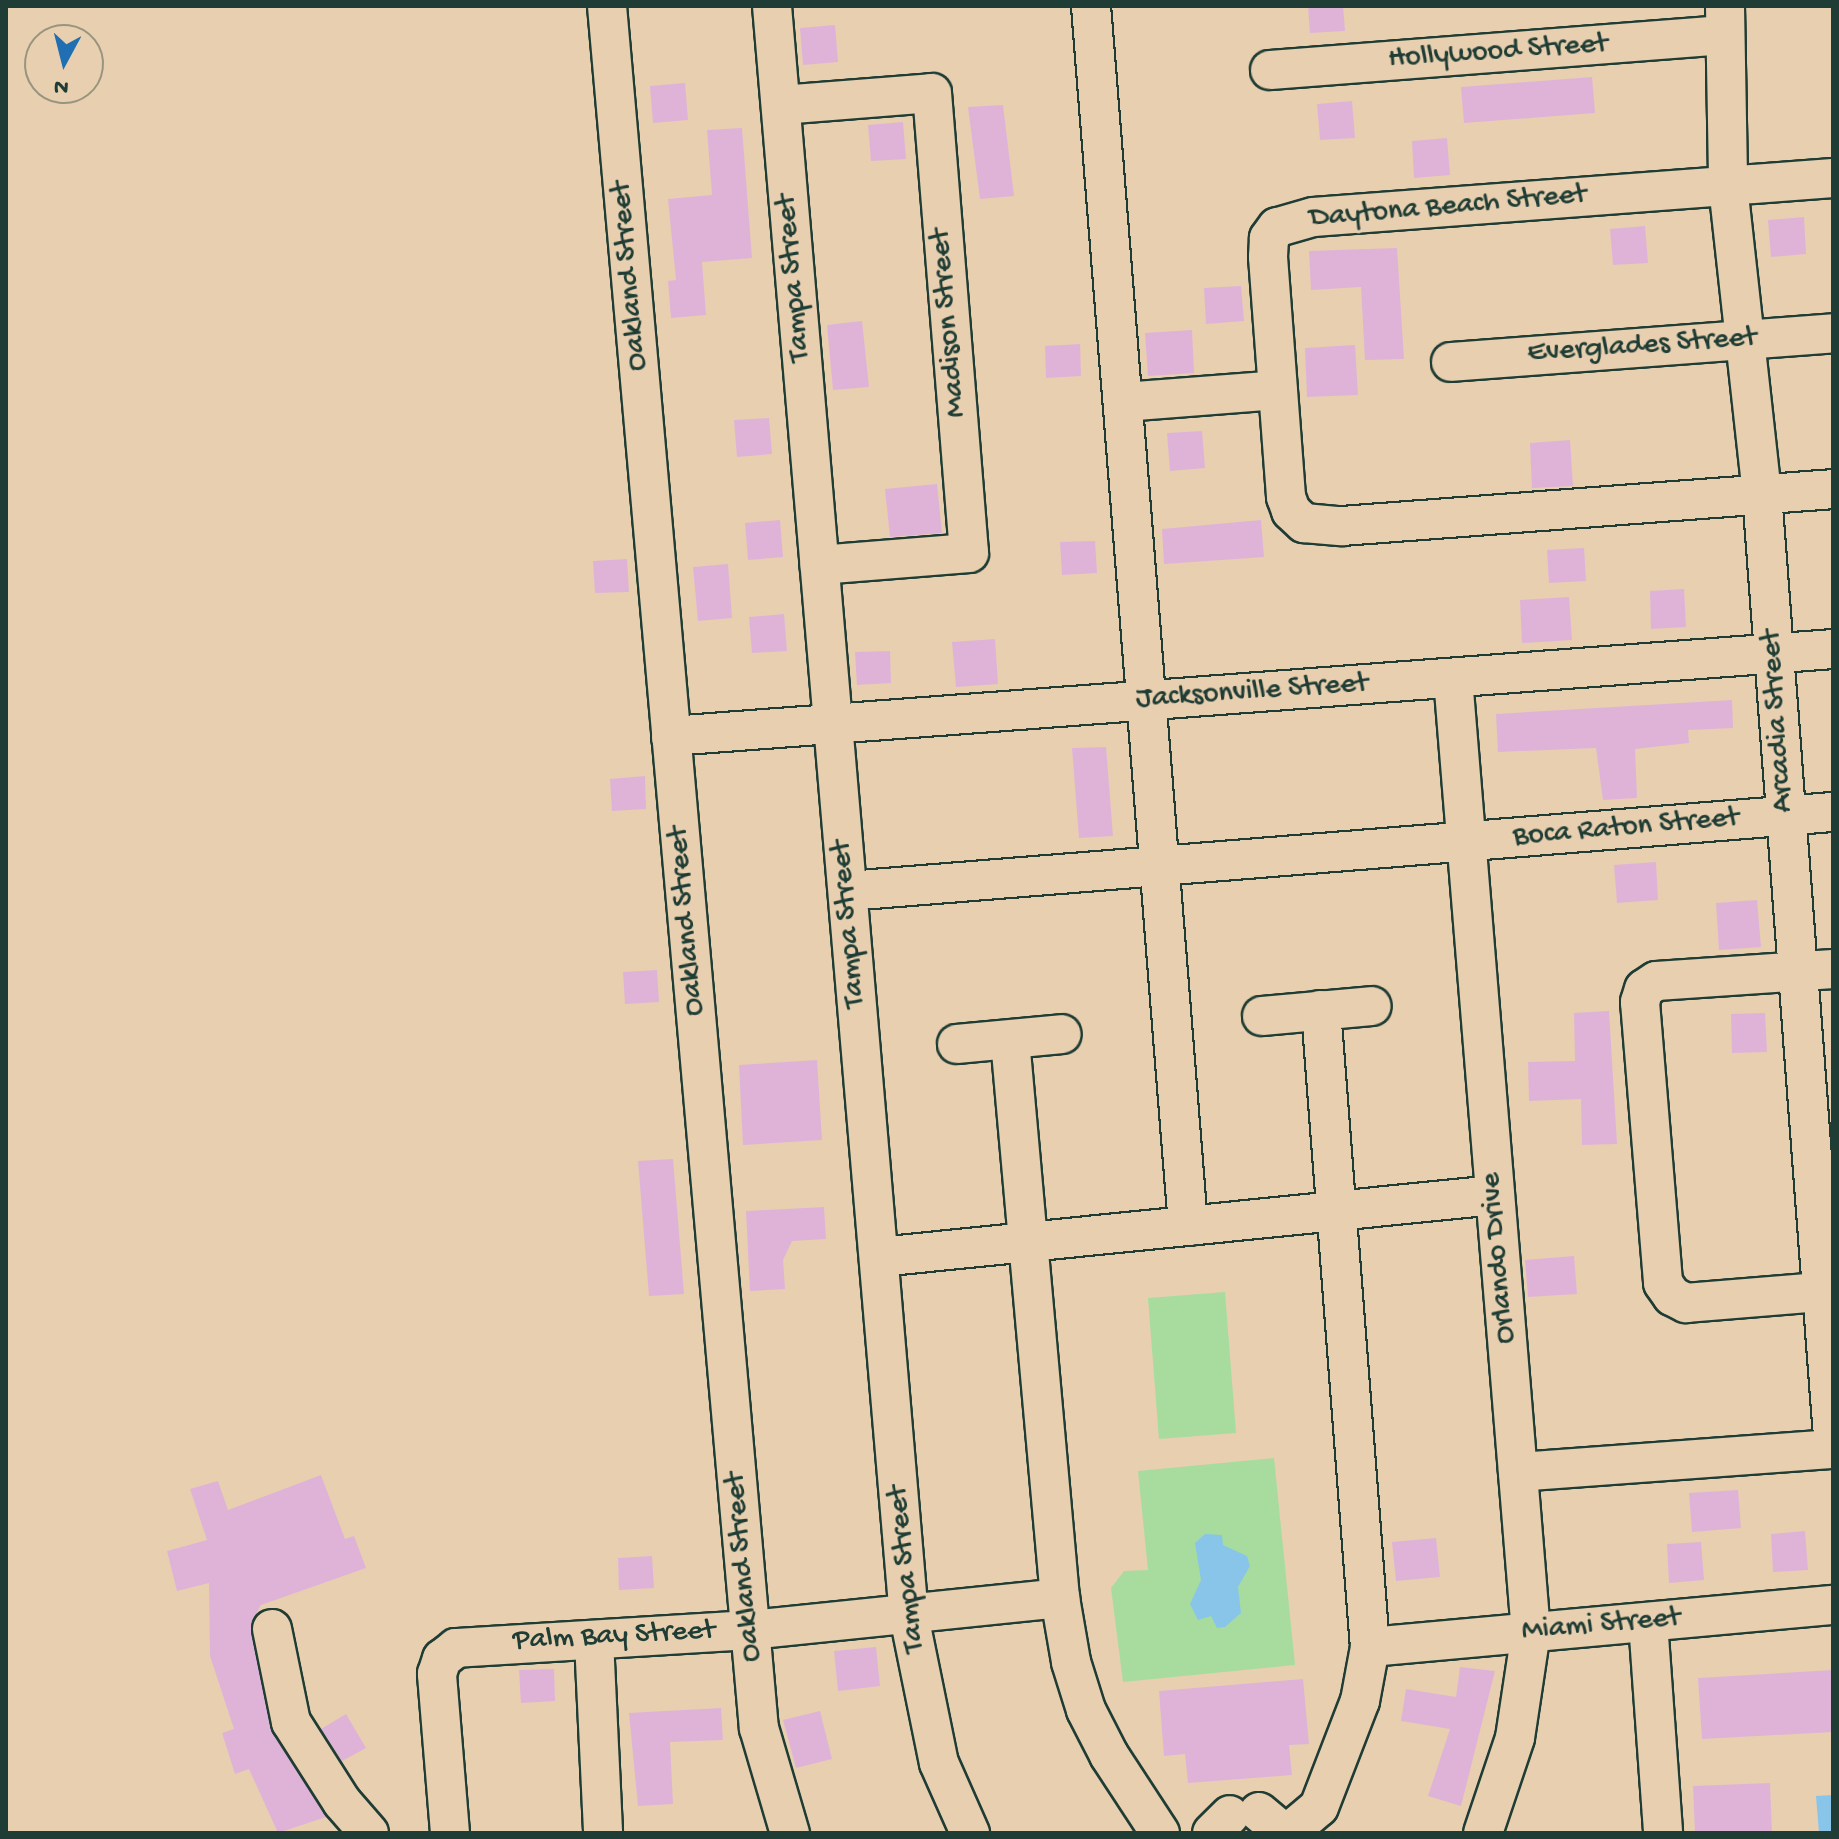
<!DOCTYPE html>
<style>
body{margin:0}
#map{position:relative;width:1839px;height:1839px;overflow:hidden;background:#e8cfb0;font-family:"Gochi Hand",sans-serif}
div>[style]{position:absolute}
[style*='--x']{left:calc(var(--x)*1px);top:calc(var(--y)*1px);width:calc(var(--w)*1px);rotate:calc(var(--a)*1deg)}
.green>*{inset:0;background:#a8dc9e}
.water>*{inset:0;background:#88c5e8}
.building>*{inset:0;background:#dfb3d8}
.roads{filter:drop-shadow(2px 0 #1f3d34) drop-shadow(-2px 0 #1f3d34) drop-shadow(0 2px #1f3d34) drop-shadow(0 -2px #1f3d34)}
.minor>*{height:38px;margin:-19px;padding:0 19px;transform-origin:19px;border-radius:19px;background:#e8cfb0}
span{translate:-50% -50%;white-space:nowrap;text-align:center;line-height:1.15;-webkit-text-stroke:6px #e8cfb0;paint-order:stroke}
.street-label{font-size:30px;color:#1f3d34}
.frame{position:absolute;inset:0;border:8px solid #1f3d34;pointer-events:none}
.north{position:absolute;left:24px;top:24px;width:80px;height:80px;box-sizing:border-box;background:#e8cfb0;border:2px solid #98957e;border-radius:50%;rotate:187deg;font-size:22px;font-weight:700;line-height:32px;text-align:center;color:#1f3d34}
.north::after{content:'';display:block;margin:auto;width:28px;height:36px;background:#1f6fb2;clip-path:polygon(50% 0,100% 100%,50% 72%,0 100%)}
</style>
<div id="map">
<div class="green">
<div style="clip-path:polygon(1225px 1292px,1236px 1433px,1159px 1439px,1148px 1298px)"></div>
<div style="clip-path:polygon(1274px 1458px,1295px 1665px,1123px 1682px,1111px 1588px,1124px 1571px,1148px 1570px,1138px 1471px)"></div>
</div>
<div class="water">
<div style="clip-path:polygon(1205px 1534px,1222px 1535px,1223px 1545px,1247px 1556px,1250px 1566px,1238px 1587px,1241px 1613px,1225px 1627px,1217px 1628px,1211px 1616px,1198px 1620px,1190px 1604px,1201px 1580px,1195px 1543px)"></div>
<div style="clip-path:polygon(1833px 1795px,1833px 1833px,1819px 1833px,1816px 1796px)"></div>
</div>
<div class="building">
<div style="clip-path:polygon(1308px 6px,1343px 6px,1345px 31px,1310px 33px)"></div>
<div style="clip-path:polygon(835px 25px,838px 62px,803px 65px,800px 28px)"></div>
<div style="clip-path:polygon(1592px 77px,1595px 113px,1464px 123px,1461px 87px)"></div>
<div style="clip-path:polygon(685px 83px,688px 120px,653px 123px,650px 86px)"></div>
<div style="clip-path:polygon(1352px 101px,1355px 138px,1320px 140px,1317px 104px)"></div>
<div style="clip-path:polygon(1003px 105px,1014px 196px,980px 199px,968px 107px)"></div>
<div style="clip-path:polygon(903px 122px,906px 159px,871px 161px,868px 125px)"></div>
<div style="clip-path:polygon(742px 128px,752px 258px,702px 262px,706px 315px,671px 318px,668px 281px,676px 280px,668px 199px,712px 195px,707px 130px)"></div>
<div style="clip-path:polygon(1447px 138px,1450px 175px,1414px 178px,1412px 141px)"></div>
<div style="clip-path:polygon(1804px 217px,1806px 254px,1771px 257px,1768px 220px)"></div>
<div style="clip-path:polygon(1645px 226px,1648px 263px,1613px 265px,1610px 229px)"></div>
<div style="clip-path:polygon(1397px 248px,1404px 359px,1365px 360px,1361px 287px,1311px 290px,1309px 251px)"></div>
<div style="clip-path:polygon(1241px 286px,1244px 321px,1206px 324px,1204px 288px)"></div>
<div style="clip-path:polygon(862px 321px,869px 387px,833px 390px,827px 325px)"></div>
<div style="clip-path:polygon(1192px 330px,1194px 373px,1148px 376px,1145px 333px)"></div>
<div style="clip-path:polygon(1080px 344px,1081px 376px,1046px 378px,1045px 346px)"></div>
<div style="clip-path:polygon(1355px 345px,1358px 395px,1307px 397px,1305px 348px)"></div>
<div style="clip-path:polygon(769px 418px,772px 454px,737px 457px,734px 420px)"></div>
<div style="clip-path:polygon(1202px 431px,1205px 468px,1170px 471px,1167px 433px)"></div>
<div style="clip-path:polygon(1570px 440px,1573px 486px,1532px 488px,1530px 443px)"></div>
<div style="clip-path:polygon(937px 484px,942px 533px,890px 537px,885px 489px)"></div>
<div style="clip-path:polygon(780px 520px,783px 557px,748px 560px,745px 523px)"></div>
<div style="clip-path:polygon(1261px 520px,1264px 557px,1164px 564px,1162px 529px)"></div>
<div style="clip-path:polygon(1095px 541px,1097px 573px,1062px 575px,1060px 542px)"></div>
<div style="clip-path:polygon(1584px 548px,1586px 581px,1549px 583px,1547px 550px)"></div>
<div style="clip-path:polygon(627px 559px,629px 592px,595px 593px,593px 561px)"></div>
<div style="clip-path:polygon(728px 564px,732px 618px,698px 621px,693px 567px)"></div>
<div style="clip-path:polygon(1684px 589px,1686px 627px,1651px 629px,1650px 591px)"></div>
<div style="clip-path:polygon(1569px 597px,1572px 640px,1522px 643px,1520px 600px)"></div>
<div style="clip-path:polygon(784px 614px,787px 651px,752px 653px,749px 617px)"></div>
<div style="clip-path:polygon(995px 639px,998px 684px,956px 687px,952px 642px)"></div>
<div style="clip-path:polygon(890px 651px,891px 683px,857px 685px,855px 652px)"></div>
<div style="clip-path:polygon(1732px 700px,1733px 728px,1688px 730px,1689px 743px,1635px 749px,1637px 798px,1603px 800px,1596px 748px,1498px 752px,1496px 714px)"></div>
<div style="clip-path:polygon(1106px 747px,1113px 836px,1079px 838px,1072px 748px)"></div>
<div style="clip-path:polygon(645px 776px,646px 809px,612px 811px,610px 779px)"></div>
<div style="clip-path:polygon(1656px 862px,1658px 900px,1617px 903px,1614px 865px)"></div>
<div style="clip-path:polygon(1757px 900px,1761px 947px,1719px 950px,1716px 903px)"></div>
<div style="clip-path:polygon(657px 970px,659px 1002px,625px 1004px,623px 972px)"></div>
<div style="clip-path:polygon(1609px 1011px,1617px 1144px,1582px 1145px,1581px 1099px,1529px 1101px,1528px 1062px,1575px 1061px,1574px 1013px)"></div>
<div style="clip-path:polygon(1765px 1013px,1767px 1052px,1732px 1053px,1731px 1014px)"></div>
<div style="clip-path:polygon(817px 1060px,822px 1140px,743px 1145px,739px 1065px)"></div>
<div style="clip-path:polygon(673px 1159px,684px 1294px,649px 1296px,638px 1161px)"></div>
<div style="clip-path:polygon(824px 1207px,826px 1239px,792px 1241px,783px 1260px,785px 1289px,750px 1291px,746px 1211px)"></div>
<div style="clip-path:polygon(1574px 1256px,1577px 1294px,1528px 1297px,1525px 1260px)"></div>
<div style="clip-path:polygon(321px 1475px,345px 1539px,354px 1536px,366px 1568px,261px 1605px,251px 1623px,270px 1727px,326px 1817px,278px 1833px,249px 1769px,235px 1774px,222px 1733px,234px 1729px,210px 1656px,209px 1583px,177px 1591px,167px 1551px,207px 1540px,190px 1489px,218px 1481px,228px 1510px)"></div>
<div style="clip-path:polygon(1738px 1490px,1741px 1528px,1692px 1532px,1689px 1493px)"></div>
<div style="clip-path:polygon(1805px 1531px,1808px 1570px,1773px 1572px,1771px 1534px)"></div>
<div style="clip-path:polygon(1436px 1538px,1440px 1577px,1396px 1581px,1392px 1542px)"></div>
<div style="clip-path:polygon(1701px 1542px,1704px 1580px,1669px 1583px,1667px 1544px)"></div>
<div style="clip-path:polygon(652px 1556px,654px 1588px,619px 1590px,618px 1558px)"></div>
<div style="clip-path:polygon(876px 1647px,880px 1686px,838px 1691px,834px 1651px)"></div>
<div style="clip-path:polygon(1460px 1667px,1495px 1671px,1461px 1806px,1428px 1796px,1450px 1729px,1401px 1721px,1406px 1689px,1456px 1697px)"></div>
<div style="clip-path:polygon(554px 1669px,555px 1701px,521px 1703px,519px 1670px)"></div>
<div style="clip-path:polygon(1833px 1670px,1833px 1732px,1702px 1739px,1698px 1678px)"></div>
<div style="clip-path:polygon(1303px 1679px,1309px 1744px,1289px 1745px,1292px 1775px,1188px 1783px,1185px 1754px,1164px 1756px,1159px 1691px)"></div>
<div style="clip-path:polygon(721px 1708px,723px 1740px,670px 1742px,673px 1804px,638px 1806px,629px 1713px)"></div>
<div style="clip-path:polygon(820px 1711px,832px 1759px,796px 1768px,783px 1720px)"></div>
<div style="clip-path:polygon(346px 1714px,366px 1748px,342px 1761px,321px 1729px)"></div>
<div style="clip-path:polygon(1770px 1783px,1772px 1833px,1695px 1833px,1693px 1786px)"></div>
</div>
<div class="roads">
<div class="minor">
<div style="--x:607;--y:6;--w:1729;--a:84.96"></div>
<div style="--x:759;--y:1728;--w:109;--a:73.6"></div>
<div style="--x:772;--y:6;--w:1616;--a:85.14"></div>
<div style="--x:909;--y:1616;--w:150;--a:78.5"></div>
<div style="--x:939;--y:1763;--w:77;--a:66.1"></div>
<div style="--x:1091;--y:6;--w:1224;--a:85.45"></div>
<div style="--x:1725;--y:6;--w:180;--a:89"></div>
<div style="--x:1728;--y:186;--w:310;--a:83.7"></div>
<div style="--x:1762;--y:494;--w:946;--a:85.69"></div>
<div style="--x:1270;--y:70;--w:456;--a:-4.4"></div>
<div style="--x:781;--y:105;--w:151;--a:-4.5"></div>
<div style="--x:932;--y:93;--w:461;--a:85.4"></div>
<div style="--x:969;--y:553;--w:150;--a:175.4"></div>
<div style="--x:1833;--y:178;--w:521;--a:175.71"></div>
<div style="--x:1313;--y:217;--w:37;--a:164"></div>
<div style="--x:1277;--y:227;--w:14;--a:126"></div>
<div style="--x:1269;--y:238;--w:19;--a:93"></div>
<div style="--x:1268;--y:257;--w:241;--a:85.7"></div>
<div style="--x:1286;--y:497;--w:15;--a:70"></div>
<div style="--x:1291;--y:511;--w:18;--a:43"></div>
<div style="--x:1304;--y:523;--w:38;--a:5"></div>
<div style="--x:1342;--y:526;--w:492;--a:-4.3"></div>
<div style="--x:1451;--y:362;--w:383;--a:-4.3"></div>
<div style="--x:1123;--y:402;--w:155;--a:-4.4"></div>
<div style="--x:1453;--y:678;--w:957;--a:85.33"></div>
<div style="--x:1531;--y:1632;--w:107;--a:98.6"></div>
<div style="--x:1515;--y:1738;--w:100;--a:108.6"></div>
<div style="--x:671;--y:736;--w:1165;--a:-4.28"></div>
<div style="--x:848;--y:891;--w:988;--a:-4.59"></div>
<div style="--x:1833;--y:969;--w:177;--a:176.1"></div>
<div style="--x:1656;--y:981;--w:14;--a:146"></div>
<div style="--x:1644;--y:989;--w:14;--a:107"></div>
<div style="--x:1640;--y:1002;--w:282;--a:85.3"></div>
<div style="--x:1663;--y:1283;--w:16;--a:55"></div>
<div style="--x:1672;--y:1296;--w:16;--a:27"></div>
<div style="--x:1686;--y:1303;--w:147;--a:-4.7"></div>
<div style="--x:1262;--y:1016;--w:110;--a:-5.2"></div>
<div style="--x:1010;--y:1040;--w:560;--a:84.88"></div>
<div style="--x:1060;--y:1598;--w:65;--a:80.2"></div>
<div style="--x:1071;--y:1662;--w:50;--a:72.6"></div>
<div style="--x:1086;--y:1710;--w:51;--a:62.9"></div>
<div style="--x:1109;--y:1755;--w:93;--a:56.8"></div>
<div style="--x:957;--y:1044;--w:105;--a:-5.4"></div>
<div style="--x:879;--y:1257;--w:619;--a:-5.75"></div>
<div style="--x:1518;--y:1472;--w:316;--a:-4.2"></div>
<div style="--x:1648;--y:1622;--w:212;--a:85.9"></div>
<div style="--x:272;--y:1629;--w:95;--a:78.5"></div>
<div style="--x:291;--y:1722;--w:95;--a:57.5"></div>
<div style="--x:342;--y:1802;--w:41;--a:48.9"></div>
<div style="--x:594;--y:1640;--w:193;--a:87.3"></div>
<div style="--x:1370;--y:1647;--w:465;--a:-5.2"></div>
<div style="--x:1259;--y:1812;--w:33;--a:40"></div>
<div style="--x:450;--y:1833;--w:160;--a:-94.7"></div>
<div style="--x:437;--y:1674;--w:16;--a:-72"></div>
<div style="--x:442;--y:1659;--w:18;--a:-38"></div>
<div style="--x:456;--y:1648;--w:296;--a:-3.5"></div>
<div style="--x:751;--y:1630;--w:311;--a:-5.9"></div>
<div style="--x:1212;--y:1833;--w:25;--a:-45"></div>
<div style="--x:1288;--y:1833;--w:40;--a:-40"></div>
<div style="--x:1319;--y:1807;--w:114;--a:-68.9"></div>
<div style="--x:1360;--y:1701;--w:55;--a:-79.5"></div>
<div style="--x:1370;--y:1647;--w:639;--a:-94.4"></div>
</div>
</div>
<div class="street-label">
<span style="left:1498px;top:53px;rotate:-4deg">Hollywood Street</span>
<span style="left:1448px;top:208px;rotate:-5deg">Daytona Beach Street</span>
<span style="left:631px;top:276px;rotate:-95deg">Oakland Street</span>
<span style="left:795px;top:278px;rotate:-95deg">Tampa Street</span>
<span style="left:950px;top:323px;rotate:-95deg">Madison Street</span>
<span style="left:1642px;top:347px;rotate:-4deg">Everglades Street</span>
<span style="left:1252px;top:693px;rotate:-4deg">Jacksonville Street</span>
<span style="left:1779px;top:721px;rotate:-94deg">Arcadia Street</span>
<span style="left:1626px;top:829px;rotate:-5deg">Boca Raton Street</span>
<span style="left:688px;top:921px;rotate:-95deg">Oakland Street</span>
<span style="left:850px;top:924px;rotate:-95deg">Tampa Street</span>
<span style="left:1500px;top:1258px;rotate:-95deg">Orlando Drive</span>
<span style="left:745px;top:1567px;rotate:-95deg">Oakland Street</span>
<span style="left:908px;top:1569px;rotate:-96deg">Tampa Street</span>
<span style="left:1601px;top:1626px;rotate:-5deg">Miami Street</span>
<span style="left:614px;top:1637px;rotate:-3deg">Palm Bay Street</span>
</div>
<div class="frame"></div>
<div class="north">N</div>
</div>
